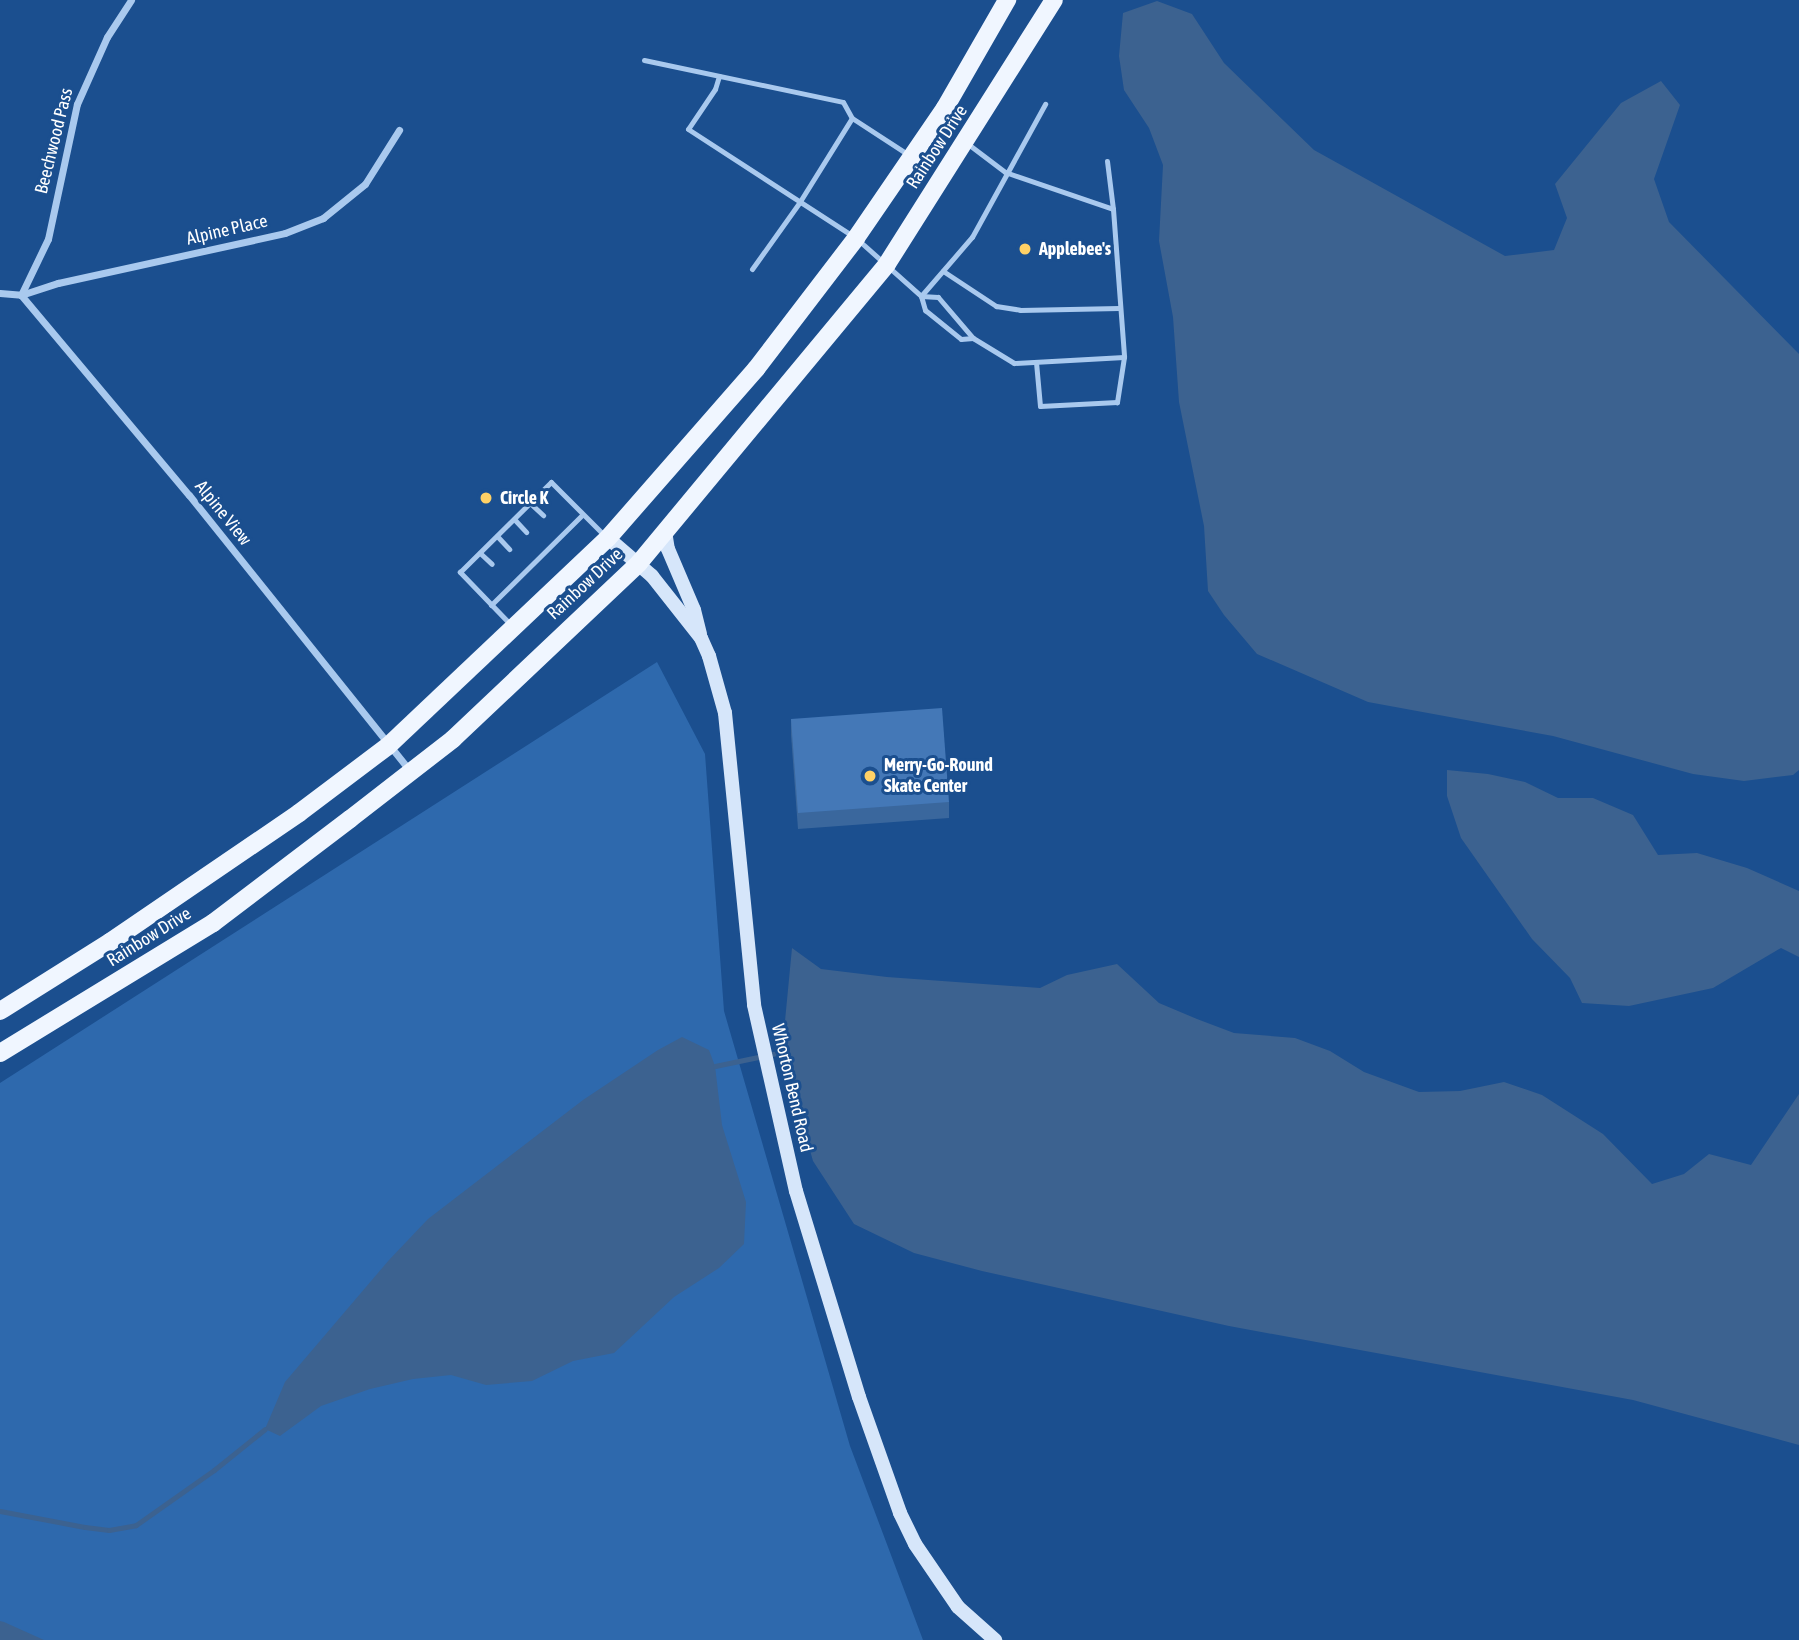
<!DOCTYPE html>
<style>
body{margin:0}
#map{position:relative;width:1799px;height:1640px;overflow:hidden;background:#1b4f8f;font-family:"Asap Condensed",sans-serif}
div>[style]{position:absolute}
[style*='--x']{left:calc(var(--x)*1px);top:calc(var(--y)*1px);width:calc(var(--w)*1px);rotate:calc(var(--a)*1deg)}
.green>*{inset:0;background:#2e69ad}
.water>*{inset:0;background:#3c6290}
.stream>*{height:5px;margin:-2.5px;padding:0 2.5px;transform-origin:2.5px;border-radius:2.5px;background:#3c6290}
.lane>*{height:5px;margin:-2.5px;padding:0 2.5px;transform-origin:2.5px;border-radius:2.5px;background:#a9c9ee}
.street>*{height:7px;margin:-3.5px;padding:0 3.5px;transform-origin:3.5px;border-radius:3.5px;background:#a9c9ee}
.secondary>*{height:14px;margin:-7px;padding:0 7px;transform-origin:7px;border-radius:7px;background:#d6e6fa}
.primary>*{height:18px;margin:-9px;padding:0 9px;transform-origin:9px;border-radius:9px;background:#f0f6ff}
.wall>*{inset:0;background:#3a679d}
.building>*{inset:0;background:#4478b7}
.dots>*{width:19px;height:19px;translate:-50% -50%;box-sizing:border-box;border:4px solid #1b4f8f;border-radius:50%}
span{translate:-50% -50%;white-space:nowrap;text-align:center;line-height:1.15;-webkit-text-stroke:6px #1b4f8f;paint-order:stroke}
.street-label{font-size:18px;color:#fff}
.poi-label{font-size:18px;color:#fff;font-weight:700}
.left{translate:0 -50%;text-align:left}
</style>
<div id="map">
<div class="green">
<div style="clip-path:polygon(657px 662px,705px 754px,724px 1011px,850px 1446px,923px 1640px,0 1640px,0 1083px)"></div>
</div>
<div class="water">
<div style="clip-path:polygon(1157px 1px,1192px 14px,1224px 63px,1314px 150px,1505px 256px,1554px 250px,1567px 218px,1555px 184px,1621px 103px,1661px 81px,1680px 105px,1654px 179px,1669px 222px,1799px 354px,1799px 770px,1793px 775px,1744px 781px,1693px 774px,1553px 736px,1368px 702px,1257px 654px,1224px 615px,1208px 591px,1204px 526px,1179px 402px,1173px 317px,1159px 241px,1163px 165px,1149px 128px,1124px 90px,1119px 56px,1123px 13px)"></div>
<div style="clip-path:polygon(1447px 770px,1488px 774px,1525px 782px,1558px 798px,1593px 798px,1633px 815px,1658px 855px,1697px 853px,1747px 868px,1799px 891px,1799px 957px,1781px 948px,1713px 988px,1629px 1006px,1582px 1003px,1570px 978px,1532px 939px,1461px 838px,1447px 796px)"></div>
<div style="clip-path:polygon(792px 948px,821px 969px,887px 977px,1040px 988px,1067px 975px,1117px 964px,1159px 1003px,1197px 1019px,1234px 1033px,1295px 1038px,1330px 1051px,1364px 1072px,1419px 1092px,1460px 1091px,1504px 1082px,1542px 1095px,1603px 1134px,1652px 1184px,1684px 1174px,1709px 1154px,1751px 1165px,1799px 1094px,1799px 1445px,1633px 1400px,1229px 1326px,982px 1271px,914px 1253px,854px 1224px,813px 1161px,782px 1052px)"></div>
<div style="clip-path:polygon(682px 1037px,709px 1050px,715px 1066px,722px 1125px,746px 1202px,744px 1244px,719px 1268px,674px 1297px,614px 1353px,573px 1361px,532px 1381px,486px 1385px,451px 1375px,413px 1379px,370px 1389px,321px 1406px,280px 1436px,265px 1429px,285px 1382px,389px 1260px,428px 1219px,583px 1100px,658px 1050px)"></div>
<div style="clip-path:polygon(0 1621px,4px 1622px,44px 1640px,0 1640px)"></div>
</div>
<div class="stream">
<div style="--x:715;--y:1066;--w:68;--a:-11.8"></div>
<div style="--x:0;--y:1511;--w:86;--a:10.7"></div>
<div style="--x:85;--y:1527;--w:24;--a:7"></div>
<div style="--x:109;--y:1530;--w:27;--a:-10"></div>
<div style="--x:136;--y:1525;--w:95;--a:-35.2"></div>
<div style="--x:214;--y:1470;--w:65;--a:-38.8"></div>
</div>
<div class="lane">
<div style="--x:644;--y:60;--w:203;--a:11.9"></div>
<div style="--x:843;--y:102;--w:18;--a:61"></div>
<div style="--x:719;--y:76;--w:14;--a:107"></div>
<div style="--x:715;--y:89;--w:48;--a:124"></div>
<div style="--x:688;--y:129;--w:200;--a:33"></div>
<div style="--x:856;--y:238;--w:87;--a:41.7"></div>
<div style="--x:921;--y:296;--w:15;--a:74"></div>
<div style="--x:925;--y:310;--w:46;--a:38.9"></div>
<div style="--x:961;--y:339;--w:12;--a:-5"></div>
<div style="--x:968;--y:144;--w:46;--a:37.1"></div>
<div style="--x:1005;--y:172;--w:114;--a:18.9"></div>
<div style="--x:1113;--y:209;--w:148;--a:85.7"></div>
<div style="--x:1124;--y:357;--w:46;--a:98.8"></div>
<div style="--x:1117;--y:402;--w:77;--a:177"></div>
<div style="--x:1040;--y:406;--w:44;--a:-95.2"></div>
<div style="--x:1107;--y:161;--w:48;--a:82.9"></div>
<div style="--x:752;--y:269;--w:81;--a:-54.5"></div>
<div style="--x:799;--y:203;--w:100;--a:-58.1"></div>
<div style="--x:852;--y:118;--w:68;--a:33"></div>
<div style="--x:943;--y:271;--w:64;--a:33.4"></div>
<div style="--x:996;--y:306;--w:24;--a:9"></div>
<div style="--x:1020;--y:310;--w:99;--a:-1.2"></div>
<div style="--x:921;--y:296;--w:78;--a:-49.2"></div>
<div style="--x:972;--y:237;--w:152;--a:-61.2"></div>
<div style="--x:921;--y:296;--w:17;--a:3"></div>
<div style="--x:938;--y:297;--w:54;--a:49.5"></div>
<div style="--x:973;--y:338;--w:48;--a:31.4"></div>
<div style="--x:1014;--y:363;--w:110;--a:-3.1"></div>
<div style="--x:530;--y:503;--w:18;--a:43"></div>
<div style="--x:514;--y:519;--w:18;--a:47"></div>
<div style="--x:497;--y:536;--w:18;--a:47"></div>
<div style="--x:480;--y:553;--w:16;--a:43"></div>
<div style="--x:491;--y:605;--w:128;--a:-44.7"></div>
<div style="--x:511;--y:625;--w:74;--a:-133.9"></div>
<div style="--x:460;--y:572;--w:128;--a:-44.7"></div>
<div style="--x:551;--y:482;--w:76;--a:45"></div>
</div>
<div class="street">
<div style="--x:0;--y:293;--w:21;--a:5"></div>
<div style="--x:21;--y:295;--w:261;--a:50"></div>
<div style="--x:189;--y:495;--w:354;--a:51.3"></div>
<div style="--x:21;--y:295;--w:39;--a:-18"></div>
<div style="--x:58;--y:283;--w:232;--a:-12.4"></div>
<div style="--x:285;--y:233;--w:41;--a:-21.5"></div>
<div style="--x:323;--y:218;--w:54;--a:-39"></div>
<div style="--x:365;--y:184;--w:64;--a:-57.8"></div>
<div style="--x:21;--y:295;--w:62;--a:-64.3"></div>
<div style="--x:48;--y:239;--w:138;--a:-77.9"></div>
<div style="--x:77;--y:104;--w:73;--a:-65.9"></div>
<div style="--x:107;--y:37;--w:44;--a:-57"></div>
</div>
<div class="secondary">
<div style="--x:665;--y:531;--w:18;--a:81"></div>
<div style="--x:668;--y:549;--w:66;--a:66.9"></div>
<div style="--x:694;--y:610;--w:25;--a:76"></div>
<div style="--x:608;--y:538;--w:58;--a:40.8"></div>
<div style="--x:652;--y:576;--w:79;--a:51.7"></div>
<div style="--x:701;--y:638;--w:20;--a:66"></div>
<div style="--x:709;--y:656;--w:59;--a:74.3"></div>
<div style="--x:725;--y:713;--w:293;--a:84.3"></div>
<div style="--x:754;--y:1005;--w:191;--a:77.3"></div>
<div style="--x:796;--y:1191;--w:215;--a:73"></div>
<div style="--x:859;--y:1397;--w:123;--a:70.5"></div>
<div style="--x:900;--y:1513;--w:34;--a:64"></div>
<div style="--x:915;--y:1544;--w:76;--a:55.7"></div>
<div style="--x:958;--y:1607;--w:50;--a:41.7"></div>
</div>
<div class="primary">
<div style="--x:0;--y:1011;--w:130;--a:-32.1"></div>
<div style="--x:110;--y:942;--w:229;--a:-34.3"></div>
<div style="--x:299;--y:813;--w:111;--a:-37"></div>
<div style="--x:388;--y:746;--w:303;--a:-43.4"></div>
<div style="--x:608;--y:538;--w:225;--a:-48.8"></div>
<div style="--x:756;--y:369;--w:165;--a:-52.6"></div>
<div style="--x:856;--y:238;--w:158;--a:-55.6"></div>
<div style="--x:945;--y:108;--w:125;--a:-60.1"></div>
<div style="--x:0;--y:1053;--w:250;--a:-31.4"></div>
<div style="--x:213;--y:923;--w:172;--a:-37.2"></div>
<div style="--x:350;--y:819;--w:130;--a:-37.8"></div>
<div style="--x:453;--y:739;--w:256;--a:-43.4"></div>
<div style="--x:639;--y:563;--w:388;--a:-50.3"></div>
<div style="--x:887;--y:264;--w:312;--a:-57.7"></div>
</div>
<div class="wall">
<div style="clip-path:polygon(791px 719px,949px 802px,949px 818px,798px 829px,791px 735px)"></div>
</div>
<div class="building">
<div style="clip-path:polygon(942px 708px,949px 802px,798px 813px,791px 719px)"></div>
</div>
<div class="dots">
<div style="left:1025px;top:249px;background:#ffd166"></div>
<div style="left:486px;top:498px;background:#ffd166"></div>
<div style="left:870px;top:776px;background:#ffd166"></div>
</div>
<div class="street-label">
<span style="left:54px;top:141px;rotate:-76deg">Beechwood Pass</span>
<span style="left:937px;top:147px;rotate:-57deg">Rainbow Drive</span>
<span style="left:227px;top:230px;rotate:-13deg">Alpine Place</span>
<span style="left:223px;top:513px;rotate:51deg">Alpine View</span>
<span style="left:585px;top:584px;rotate:-43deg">Rainbow Drive</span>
<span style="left:149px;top:937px;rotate:-32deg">Rainbow Drive</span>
<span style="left:792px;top:1088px;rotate:77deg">Whorton Bend Road</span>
</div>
<div class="poi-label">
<span class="left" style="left:1039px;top:249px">Applebee's</span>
<span class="left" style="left:500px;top:498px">Circle K</span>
<span class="left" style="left:884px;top:776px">Merry-Go-Round<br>Skate Center</span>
</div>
</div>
